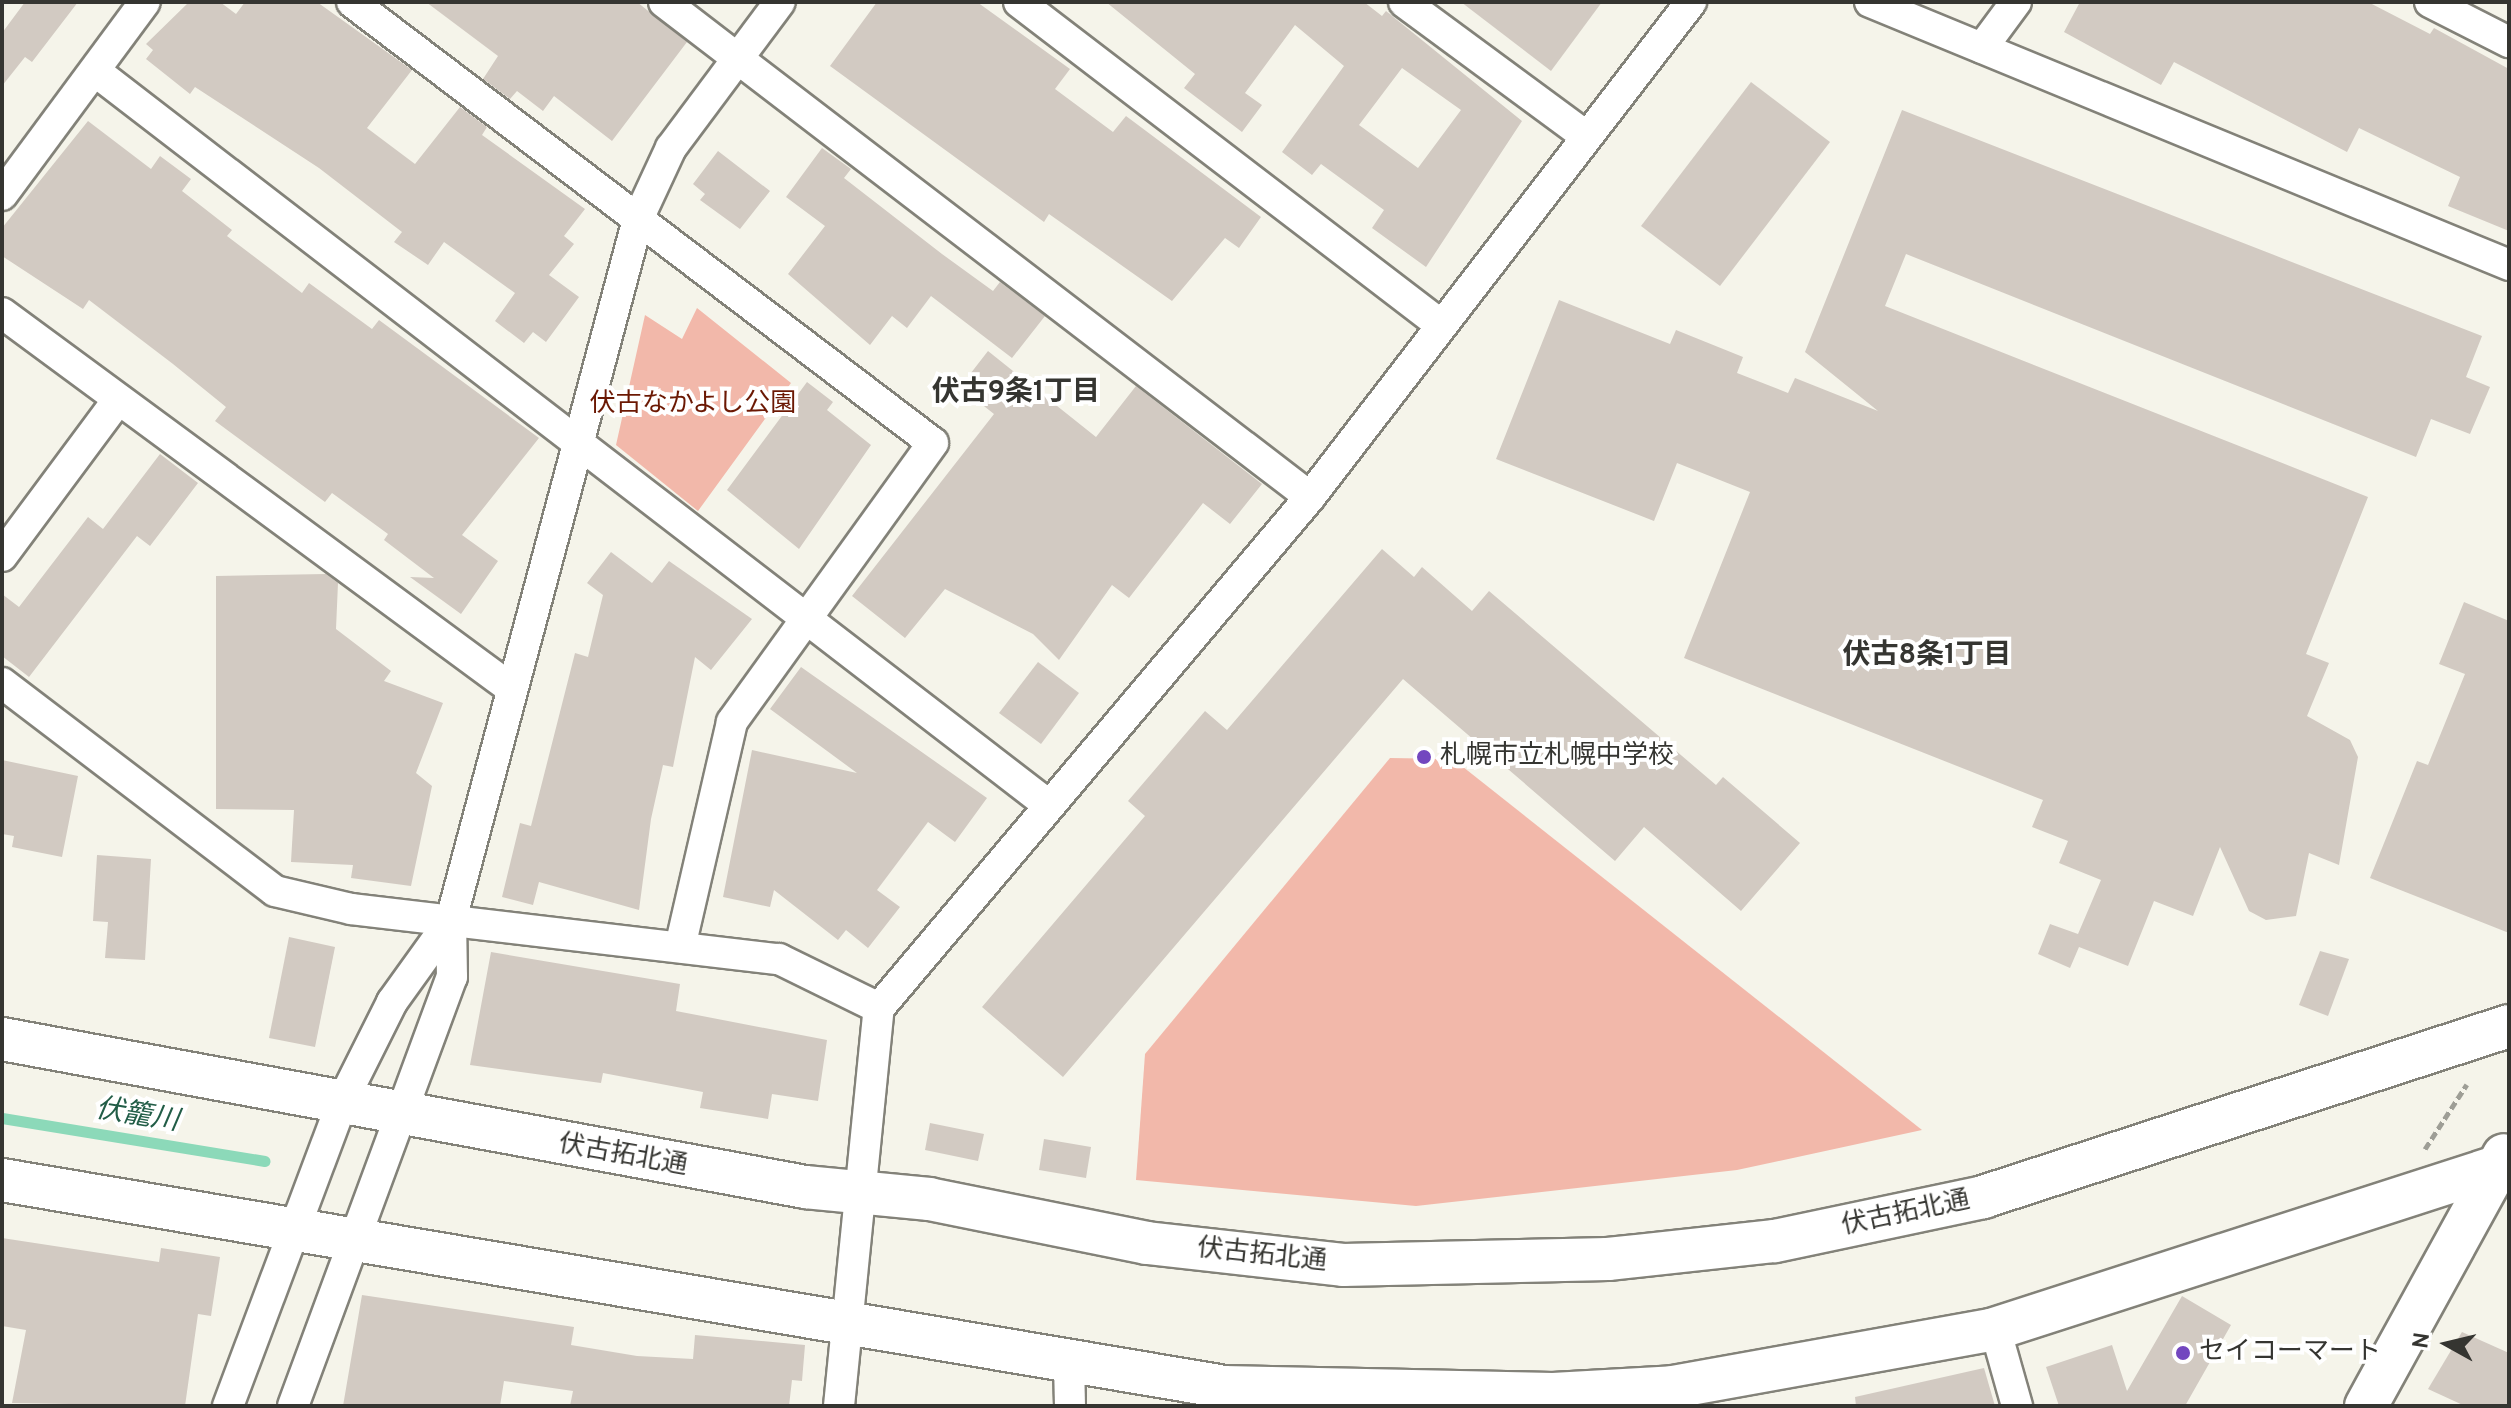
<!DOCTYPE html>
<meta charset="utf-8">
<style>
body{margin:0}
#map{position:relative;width:2511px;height:1408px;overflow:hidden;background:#f5f4ea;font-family:Overpass,"Noto Sans JP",sans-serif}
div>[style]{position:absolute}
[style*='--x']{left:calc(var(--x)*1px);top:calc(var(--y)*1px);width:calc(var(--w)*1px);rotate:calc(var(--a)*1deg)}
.green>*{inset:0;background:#f2b8aa}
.stream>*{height:11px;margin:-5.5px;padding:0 5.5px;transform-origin:5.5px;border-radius:5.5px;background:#8cd9b9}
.building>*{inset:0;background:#d2cac2}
.path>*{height:5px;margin-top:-2.5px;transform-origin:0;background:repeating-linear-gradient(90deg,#9e9e96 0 8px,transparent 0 12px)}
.roads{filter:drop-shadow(2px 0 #838279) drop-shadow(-2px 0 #838279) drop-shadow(0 2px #838279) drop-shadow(0 -2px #838279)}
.street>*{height:30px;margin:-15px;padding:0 15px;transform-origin:15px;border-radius:15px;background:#fff}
.secondary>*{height:42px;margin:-21px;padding:0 21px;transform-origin:21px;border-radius:21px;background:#fff}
.dots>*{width:22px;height:22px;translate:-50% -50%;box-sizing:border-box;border:4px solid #fff;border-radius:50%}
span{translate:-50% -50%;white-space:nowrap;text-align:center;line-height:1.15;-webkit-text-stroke:8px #fff;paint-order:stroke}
.park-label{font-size:26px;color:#6b1803}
.poi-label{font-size:26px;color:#353531}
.left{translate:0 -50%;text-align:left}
.street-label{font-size:26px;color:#353531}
.neighbourhood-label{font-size:28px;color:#353531;font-weight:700}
.water-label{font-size:28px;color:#225d47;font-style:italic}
.frame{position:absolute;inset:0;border:4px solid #353531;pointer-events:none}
.north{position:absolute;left:2407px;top:1304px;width:80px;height:80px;-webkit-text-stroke:6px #fff;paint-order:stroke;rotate:278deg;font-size:22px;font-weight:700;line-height:32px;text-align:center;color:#353531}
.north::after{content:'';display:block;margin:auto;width:28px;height:36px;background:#353531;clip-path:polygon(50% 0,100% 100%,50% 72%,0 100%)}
</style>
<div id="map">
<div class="green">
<div style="clip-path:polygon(697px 308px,791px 383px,698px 511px,616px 445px,645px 315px,682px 339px)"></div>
<div style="clip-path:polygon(1390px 758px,1453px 759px,1922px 1130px,1737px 1170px,1416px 1206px,1136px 1180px,1145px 1054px)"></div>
</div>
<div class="stream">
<div style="--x:2;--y:1118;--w:266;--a:9.3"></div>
</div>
<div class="building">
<div style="clip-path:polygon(25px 2px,78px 2px,32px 62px,25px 57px,2px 86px,2px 33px)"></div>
<div style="clip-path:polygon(189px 2px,220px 2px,236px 14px,245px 2px,317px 2px,412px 70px,367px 128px,415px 164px,460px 107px,487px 127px,482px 135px,585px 209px,564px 236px,574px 244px,549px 275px,579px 297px,546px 342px,533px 332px,524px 343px,495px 321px,515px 293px,444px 242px,428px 265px,394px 242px,402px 232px,319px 168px,195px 87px,190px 94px,146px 59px,153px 50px,146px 44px)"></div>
<div style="clip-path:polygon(426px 2px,637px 2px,687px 42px,612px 141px,554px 96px,543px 111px,517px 91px,510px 99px,483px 79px,498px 56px)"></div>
<div style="clip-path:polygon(877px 2px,977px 2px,1070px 69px,1055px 89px,1113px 132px,1126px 116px,1261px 217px,1239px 248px,1225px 238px,1172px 301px,1049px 214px,1044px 222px,830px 66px)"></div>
<div style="clip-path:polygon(evenodd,1106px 2px,1364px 2px,1382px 16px,1386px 11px,1522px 121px,1426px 267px,1372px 228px,1384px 210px,1321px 164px,1312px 175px,1282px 152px,1344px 66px,1295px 25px,1245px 93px,1262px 105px,1242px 132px,1184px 88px,1195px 74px,1106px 2px,1402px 68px,1461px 110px,1418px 168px,1359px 125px,1402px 68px)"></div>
<div style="clip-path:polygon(1461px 2px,1602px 2px,1551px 71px)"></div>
<div style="clip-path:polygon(2080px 2px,2368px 2px,2430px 34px,2434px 28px,2509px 69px,2509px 231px,2448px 206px,2460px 177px,2359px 128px,2347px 152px,2174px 62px,2161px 85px,2064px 32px)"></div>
<div style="clip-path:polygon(1751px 82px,1830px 142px,1720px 286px,1641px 226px)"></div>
<div style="clip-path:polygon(1902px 110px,2482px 336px,2466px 377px,2490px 387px,2470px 434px,2431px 419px,2416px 457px,1906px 254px,1885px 306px,2368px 497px,2306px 654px,2329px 663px,2307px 716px,2350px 740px,2358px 757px,2339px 865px,2309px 853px,2296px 916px,2266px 920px,2249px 911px,2220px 847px,2193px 916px,2154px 901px,2128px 966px,2079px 947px,2070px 968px,2038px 954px,2050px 924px,2078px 934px,2101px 880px,2059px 863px,2068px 841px,2032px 827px,2043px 800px,1684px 658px,1750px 492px,1677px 463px,1654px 521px,1496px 459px,1559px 300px,1670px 344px,1676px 330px,1743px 357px,1737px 373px,1788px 393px,1795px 378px,1878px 411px,1805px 352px)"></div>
<div style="clip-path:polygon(88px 121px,151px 169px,160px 156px,191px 179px,182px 191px,232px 230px,227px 236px,302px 293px,309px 283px,372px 329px,379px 320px,539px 438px,462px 535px,498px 561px,461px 614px,410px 577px,434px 578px,384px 540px,388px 534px,332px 493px,325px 502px,215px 421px,226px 407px,173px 364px,89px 300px,83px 309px,2px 256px,2px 228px)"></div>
<div style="clip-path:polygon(822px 148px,851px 169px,844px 178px,942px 254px,993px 291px,1000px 282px,1045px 316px,1012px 358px,931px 296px,907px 328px,892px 316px,870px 345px,788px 274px,825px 226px,786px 197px)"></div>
<div style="clip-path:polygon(718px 151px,770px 191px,740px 229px,700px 200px,705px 194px,693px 184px)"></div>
<div style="clip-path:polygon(988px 351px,1096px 437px,1136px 386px,1262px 484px,1230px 524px,1203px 503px,1129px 598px,1112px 585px,1059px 660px,1033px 634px,945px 589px,905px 638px,852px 596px,994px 414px,960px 387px)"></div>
<div style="clip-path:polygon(807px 382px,833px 402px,827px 410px,871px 445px,799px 549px,727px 490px)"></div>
<div style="clip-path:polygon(160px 454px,198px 483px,150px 546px,137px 536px,29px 677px,2px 656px,2px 594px,19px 607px,88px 517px,103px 529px)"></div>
<div style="clip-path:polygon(1382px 549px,1414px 577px,1422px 567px,1472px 611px,1489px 591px,1716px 785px,1723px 777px,1800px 843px,1741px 911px,1644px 827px,1615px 861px,1403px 679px,1063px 1077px,982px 1007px,1145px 816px,1128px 801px,1205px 711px,1227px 730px)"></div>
<div style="clip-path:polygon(611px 552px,652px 583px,669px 561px,752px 619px,711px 670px,695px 657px,673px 767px,663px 765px,651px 819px,639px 910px,539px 882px,533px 905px,502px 897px,520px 823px,531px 826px,575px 653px,588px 657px,603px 595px,587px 583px)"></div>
<div style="clip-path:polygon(326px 574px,338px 583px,336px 629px,391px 671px,384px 681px,443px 703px,416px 773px,432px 786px,411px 886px,351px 878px,353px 865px,291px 862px,294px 810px,216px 809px,216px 576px)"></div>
<div style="clip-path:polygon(2464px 602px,2509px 621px,2509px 933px,2370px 878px,2417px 761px,2428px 765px,2465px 674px,2439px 664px)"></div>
<div style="clip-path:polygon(1038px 662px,1079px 693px,1041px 744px,999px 713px)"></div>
<div style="clip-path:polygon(801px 667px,987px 798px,955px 842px,928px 822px,877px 890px,900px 907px,868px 948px,846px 930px,838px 940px,774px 890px,770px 907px,723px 897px,752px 750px,857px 773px,770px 709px)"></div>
<div style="clip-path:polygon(2px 760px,78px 776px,62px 857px,12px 847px,14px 836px,2px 834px)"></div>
<div style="clip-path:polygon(97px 855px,151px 859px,145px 960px,105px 958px,108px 922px,93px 921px)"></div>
<div style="clip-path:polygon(289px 937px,335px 947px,315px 1047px,269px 1038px)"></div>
<div style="clip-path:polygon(2320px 951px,2349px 959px,2328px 1016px,2299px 1005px)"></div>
<div style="clip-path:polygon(491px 952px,680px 984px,676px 1011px,827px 1040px,818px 1101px,772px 1094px,768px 1119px,700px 1108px,703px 1092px,603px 1073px,601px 1083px,470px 1065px)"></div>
<div style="clip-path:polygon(930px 1123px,984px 1134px,978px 1161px,925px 1150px)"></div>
<div style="clip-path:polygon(1044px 1139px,1091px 1147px,1086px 1178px,1039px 1170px)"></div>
<div style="clip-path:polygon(2px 1238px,159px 1262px,161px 1248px,220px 1257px,211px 1316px,198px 1314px,185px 1406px,12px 1403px,26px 1330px,2px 1326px)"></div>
<div style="clip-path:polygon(362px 1295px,574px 1327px,571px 1345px,637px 1356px,693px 1359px,695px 1335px,805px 1345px,802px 1381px,792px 1380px,789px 1406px,570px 1406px,573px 1391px,504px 1381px,500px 1406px,343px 1406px)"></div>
<div style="clip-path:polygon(2182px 1296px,2231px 1325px,2185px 1406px,2059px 1406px,2046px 1367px,2112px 1345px,2127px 1391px)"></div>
<div style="clip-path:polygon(2462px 1332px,2509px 1353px,2509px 1406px,2465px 1406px,2428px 1389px)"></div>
<div style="clip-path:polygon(1984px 1368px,1995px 1406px,1856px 1406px,1855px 1397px)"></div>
</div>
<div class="path">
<div style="--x:2425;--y:1149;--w:77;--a:-57.1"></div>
</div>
<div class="roads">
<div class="street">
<div style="--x:352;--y:2;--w:729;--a:37.2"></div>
<div style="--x:933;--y:443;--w:344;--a:125.8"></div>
<div style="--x:732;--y:722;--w:231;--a:103"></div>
<div style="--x:664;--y:2;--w:814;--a:37.46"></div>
<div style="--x:1019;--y:2;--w:531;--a:37.43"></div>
<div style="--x:1404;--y:2;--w:227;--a:36.4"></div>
<div style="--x:1870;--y:2;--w:691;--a:22.37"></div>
<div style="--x:2430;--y:2;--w:89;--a:26.9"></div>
<div style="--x:1982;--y:48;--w:57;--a:-53.5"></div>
<div style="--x:95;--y:71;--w:1201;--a:37.59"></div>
<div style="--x:2;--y:195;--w:240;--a:-53.5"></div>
<div style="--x:2;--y:313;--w:634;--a:36.4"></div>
<div style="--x:2;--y:556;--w:194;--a:-53.4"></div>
<div style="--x:2;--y:683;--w:343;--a:37.3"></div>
<div style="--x:275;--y:891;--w:78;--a:13.3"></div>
<div style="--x:351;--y:909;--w:431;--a:6.7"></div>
<div style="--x:779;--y:959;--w:111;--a:26.1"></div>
<div style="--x:1995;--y:1328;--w:81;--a:74.2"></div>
<div style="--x:1069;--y:1362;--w:44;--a:88.7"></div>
<div style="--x:228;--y:1406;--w:325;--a:-69.4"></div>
<div style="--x:342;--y:1102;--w:112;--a:-63.4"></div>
<div style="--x:392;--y:1002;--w:101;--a:-54.3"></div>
<div style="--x:293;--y:1406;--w:458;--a:-69.7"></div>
<div style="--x:452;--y:977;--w:57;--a:-91"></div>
<div style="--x:451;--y:920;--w:726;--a:-75.06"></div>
<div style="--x:638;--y:219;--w:78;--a:-65.1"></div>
<div style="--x:671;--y:148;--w:182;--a:-53.3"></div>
<div style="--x:839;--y:1406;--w:400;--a:-84.3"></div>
<div style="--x:879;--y:1008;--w:668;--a:-49.85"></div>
<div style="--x:1310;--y:497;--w:625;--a:-52.41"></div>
</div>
<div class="secondary">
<div style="--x:2;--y:1039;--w:817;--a:10.44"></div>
<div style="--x:805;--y:1187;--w:125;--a:5.5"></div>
<div style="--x:929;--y:1199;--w:222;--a:11.4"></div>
<div style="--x:1147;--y:1243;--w:197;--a:6.4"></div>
<div style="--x:1343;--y:1265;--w:265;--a:-1.3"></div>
<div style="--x:1608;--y:1259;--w:168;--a:-6.2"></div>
<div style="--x:1775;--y:1241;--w:213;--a:-11.9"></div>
<div style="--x:1983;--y:1197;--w:553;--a:-18.01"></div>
<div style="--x:2;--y:1180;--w:1239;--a:9.61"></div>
<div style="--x:1224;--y:1387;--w:329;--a:1.2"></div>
<div style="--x:1553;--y:1394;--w:120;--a:-3.3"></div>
<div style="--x:1673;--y:1387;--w:323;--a:-10.2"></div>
<div style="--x:1991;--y:1330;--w:544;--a:-17.87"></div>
<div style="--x:2366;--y:1406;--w:286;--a:-61.2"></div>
</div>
</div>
<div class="dots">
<div style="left:1424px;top:757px;background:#7347bf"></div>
<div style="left:2183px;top:1353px;background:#7347bf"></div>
</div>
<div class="park-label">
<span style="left:693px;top:405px">伏古なかよし公園</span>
</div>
<div class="poi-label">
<span class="left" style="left:1440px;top:757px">札幌市立札幌中学校</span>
<span class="left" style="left:2199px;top:1353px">セイコーマート</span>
</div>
<div class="street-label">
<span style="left:623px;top:1156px;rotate:10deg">伏古拓北通</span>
<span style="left:1906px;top:1214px;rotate:-12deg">伏古拓北通</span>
<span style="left:1262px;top:1256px;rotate:6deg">伏古拓北通</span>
</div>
<div class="neighbourhood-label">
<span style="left:1016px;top:393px">伏古9条1丁目</span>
<span style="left:1927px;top:656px">伏古8条1丁目</span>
</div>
<div class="water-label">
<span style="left:137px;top:1116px;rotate:9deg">伏籠川</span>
</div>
<div class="frame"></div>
<div class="north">N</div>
</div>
